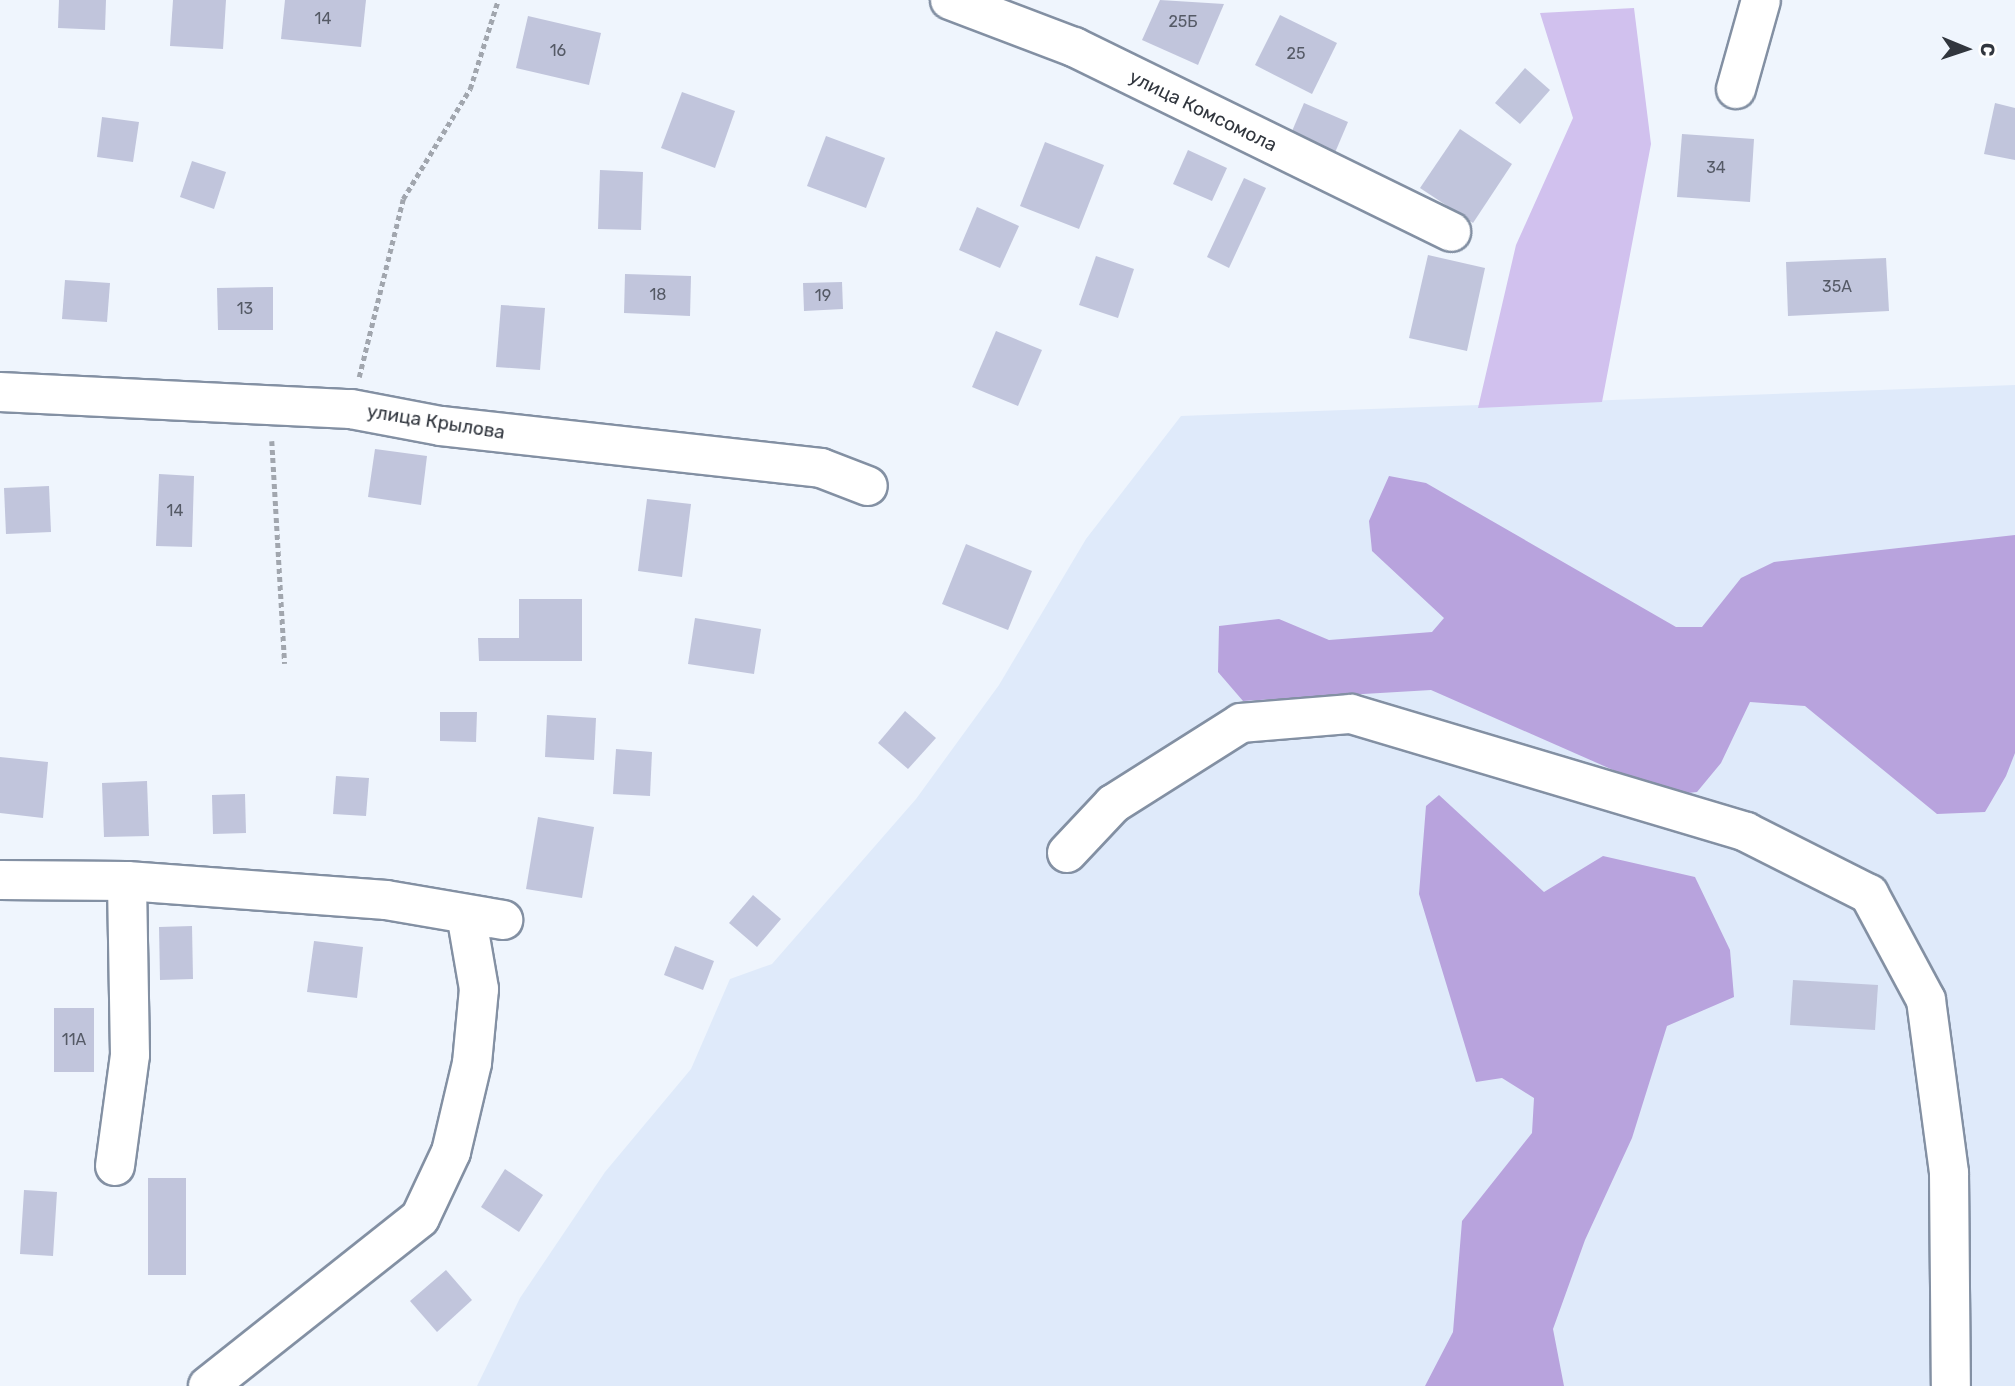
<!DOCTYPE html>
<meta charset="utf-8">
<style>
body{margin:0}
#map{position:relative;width:2015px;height:1386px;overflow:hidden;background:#eff5fd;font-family:Rubik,sans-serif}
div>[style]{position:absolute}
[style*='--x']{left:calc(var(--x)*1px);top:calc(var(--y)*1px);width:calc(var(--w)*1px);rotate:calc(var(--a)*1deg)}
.built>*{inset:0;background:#dfeafa}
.green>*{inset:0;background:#d1c1ee}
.forest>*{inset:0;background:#b8a3dd}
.building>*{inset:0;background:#c1c5dc}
.path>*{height:4.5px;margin-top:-2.25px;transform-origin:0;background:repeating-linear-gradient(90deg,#a1a6ae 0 5px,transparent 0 8.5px)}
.roads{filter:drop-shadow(2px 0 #8390a3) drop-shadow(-2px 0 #8390a3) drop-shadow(0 2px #8390a3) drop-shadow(0 -2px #8390a3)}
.minor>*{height:38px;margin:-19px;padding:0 19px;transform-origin:19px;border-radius:19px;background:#fff}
span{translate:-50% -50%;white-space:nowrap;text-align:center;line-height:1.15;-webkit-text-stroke:7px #fff;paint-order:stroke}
.number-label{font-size:16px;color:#555a66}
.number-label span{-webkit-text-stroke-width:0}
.street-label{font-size:19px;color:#31363e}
.north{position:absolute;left:1931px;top:14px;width:70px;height:70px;-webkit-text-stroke:5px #fff;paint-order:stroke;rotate:92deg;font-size:19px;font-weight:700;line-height:28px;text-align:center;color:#31363e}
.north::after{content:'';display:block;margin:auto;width:24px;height:32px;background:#31363e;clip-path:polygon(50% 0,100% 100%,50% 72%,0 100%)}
</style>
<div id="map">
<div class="built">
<div style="clip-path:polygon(2015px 385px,2015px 1386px,477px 1386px,520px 1298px,605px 1172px,691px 1069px,730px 979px,772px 964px,916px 799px,999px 685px,1086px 539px,1181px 416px)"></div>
</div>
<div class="green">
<div style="clip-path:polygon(1634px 8px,1651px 144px,1602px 402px,1478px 408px,1516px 245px,1573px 118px,1540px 13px)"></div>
</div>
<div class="forest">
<div style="clip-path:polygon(1389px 476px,1426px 483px,1676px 627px,1702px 627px,1741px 578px,1774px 562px,2015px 535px,2015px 753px,2006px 776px,1985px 812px,1937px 814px,1805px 706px,1750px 702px,1721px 763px,1697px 792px,1670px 795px,1431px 690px,1243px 701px,1218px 672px,1219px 626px,1279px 619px,1329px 640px,1432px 632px,1444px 618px,1372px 551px,1369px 521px)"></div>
<div style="clip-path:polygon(1439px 795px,1544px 892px,1603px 856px,1695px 877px,1730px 950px,1734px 997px,1667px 1026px,1632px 1138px,1585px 1240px,1553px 1329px,1564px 1386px,1425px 1386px,1453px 1332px,1462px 1221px,1532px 1133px,1534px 1098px,1502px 1078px,1476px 1082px,1419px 894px,1426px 806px)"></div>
</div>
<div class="building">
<div style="clip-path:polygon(59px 0,106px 0,105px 30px,58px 28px)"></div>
<div style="clip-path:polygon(173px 0,226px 0,223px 49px,170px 46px)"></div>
<div style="clip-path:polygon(285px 0,366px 0,361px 47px,281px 39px)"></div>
<div style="clip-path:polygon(1160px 0,1224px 4px,1198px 65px,1142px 40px)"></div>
<div style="clip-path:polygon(1280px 15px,1337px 43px,1312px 94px,1255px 65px)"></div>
<div style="clip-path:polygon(528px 16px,601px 33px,589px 85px,516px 68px)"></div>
<div style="clip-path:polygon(1525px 68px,1550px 90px,1520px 124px,1495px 103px)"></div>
<div style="clip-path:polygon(682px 92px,735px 111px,715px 168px,661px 148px)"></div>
<div style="clip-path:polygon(1304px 103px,1348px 122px,1331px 162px,1287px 143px)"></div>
<div style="clip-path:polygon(1995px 103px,2015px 108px,2015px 160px,1984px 154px)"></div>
<div style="clip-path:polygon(102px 117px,139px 122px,133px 162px,97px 157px)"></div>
<div style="clip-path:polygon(1460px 129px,1512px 164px,1473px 223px,1420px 188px)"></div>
<div style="clip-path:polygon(1682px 134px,1754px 139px,1750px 202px,1677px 197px)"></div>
<div style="clip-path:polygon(826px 136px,885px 158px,866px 208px,807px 186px)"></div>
<div style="clip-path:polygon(1045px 142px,1104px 165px,1079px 229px,1020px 206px)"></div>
<div style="clip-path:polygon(1188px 150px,1227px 168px,1212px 201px,1173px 184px)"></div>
<div style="clip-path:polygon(192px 161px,226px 172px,214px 209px,180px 197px)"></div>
<div style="clip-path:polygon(600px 170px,643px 172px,641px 230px,598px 229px)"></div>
<div style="clip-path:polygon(1244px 178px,1266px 188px,1229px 268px,1207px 257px)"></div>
<div style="clip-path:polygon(977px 207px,1019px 226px,1000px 268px,959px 250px)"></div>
<div style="clip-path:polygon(1428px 255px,1485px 268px,1467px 351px,1409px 338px)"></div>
<div style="clip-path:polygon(1096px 256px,1134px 269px,1118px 318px,1079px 305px)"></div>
<div style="clip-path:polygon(1886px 258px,1889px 311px,1788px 316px,1786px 262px)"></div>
<div style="clip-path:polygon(625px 274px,691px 276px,690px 316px,624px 313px)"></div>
<div style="clip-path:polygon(65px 280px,110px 283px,107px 322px,62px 319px)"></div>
<div style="clip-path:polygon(842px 282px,843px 309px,804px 311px,803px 283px)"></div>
<div style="clip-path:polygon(273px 287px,273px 330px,218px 330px,217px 288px)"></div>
<div style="clip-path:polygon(501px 305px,545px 308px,540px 370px,496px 367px)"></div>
<div style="clip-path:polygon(996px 331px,1042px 350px,1018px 406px,972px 387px)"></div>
<div style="clip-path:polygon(375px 449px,427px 456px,421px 505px,368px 497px)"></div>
<div style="clip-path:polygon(159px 474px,194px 476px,192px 547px,156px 546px)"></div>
<div style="clip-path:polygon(49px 486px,51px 532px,6px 534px,4px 488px)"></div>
<div style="clip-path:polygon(647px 499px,691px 504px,682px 577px,638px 571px)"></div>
<div style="clip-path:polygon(966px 544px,1032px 571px,1008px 630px,942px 604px)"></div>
<div style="clip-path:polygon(519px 599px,582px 599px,582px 661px,479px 661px,478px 638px,519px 638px)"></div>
<div style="clip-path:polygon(695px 618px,761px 629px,754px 674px,688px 664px)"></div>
<div style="clip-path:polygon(905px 711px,936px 738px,908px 769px,878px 743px)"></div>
<div style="clip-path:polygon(440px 712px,477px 712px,476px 742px,440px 741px)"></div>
<div style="clip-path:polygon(547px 715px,596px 718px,594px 760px,545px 757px)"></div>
<div style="clip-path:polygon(616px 749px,652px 752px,650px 796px,613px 794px)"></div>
<div style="clip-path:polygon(0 757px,48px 762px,43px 818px,0 813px)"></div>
<div style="clip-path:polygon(336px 776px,369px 778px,366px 816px,333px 814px)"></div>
<div style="clip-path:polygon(147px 781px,149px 836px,104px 837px,102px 783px)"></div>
<div style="clip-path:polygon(245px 794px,246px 833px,213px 834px,212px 795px)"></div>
<div style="clip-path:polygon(538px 817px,594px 827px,582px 898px,526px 889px)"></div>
<div style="clip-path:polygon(753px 895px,781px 919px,757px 947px,729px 923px)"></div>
<div style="clip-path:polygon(192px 926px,193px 979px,160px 980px,159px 927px)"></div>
<div style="clip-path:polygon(314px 941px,363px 947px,357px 998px,307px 992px)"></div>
<div style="clip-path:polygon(675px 946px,714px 961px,703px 990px,664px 975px)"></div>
<div style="clip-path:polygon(1793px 980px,1878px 985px,1875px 1030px,1790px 1025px)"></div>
<div style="clip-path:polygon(54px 1008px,94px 1008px,94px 1072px,54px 1072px)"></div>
<div style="clip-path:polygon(505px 1169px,543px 1195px,519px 1232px,481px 1207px)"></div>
<div style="clip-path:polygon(148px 1178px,186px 1178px,186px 1275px,148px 1275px)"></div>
<div style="clip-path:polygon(24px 1190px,57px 1192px,53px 1256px,20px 1254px)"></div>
<div style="clip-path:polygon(446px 1270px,472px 1300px,437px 1332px,410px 1301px)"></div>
</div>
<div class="path">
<div style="--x:359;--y:377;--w:183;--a:-76.1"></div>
<div style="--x:403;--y:199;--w:129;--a:-58.7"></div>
<div style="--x:470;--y:89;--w:93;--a:-72.5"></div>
<div style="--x:272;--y:441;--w:223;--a:86.7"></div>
</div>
<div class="roads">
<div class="minor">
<div style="--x:950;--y:0;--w:133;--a:20.8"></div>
<div style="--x:1074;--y:47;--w:420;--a:26.1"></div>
<div style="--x:1736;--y:89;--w:92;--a:-74.3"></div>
<div style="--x:0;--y:392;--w:351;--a:2.8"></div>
<div style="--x:351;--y:409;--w:92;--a:10.7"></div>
<div style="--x:441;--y:426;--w:382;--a:6.3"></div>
<div style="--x:821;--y:468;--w:50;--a:21"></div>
<div style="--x:1067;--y:853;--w:67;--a:-46.8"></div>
<div style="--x:1113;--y:804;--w:151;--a:-32.3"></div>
<div style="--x:1241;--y:723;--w:110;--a:-4.7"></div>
<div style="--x:1351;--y:714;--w:412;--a:16.6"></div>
<div style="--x:1746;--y:832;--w:138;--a:26.8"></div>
<div style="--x:1869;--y:894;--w:120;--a:61.7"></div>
<div style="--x:1926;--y:1000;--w:175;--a:82.4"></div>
<div style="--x:1949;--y:1173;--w:213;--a:89.5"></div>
<div style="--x:0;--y:880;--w:127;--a:0.5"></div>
<div style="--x:127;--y:881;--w:260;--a:4.2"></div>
<div style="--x:386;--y:900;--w:119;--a:9.7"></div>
<div style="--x:115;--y:1166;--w:112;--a:-82.3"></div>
<div style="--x:130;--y:1055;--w:174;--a:-91"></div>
<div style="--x:208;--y:1386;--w:270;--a:-38.4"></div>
<div style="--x:420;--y:1218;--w:73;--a:-64.8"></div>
<div style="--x:451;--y:1152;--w:91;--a:-76.7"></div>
<div style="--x:472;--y:1063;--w:74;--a:-84.6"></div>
<div style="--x:479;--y:989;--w:76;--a:-99.8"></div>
</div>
</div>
<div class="number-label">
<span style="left:323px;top:19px">14</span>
<span style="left:1183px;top:22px">25Б</span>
<span style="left:558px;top:51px">16</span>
<span style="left:1296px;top:54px">25</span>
<span style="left:1716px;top:168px">34</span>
<span style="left:1837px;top:287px">35А</span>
<span style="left:658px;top:295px">18</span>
<span style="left:823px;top:296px">19</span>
<span style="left:245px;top:309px">13</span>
<span style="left:175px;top:511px">14</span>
<span style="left:74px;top:1040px">11А</span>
</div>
<div class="street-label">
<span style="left:1203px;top:111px;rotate:26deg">улица Комсомола</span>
<span style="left:436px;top:422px;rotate:9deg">улица Крылова</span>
</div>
<div class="north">С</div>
</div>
